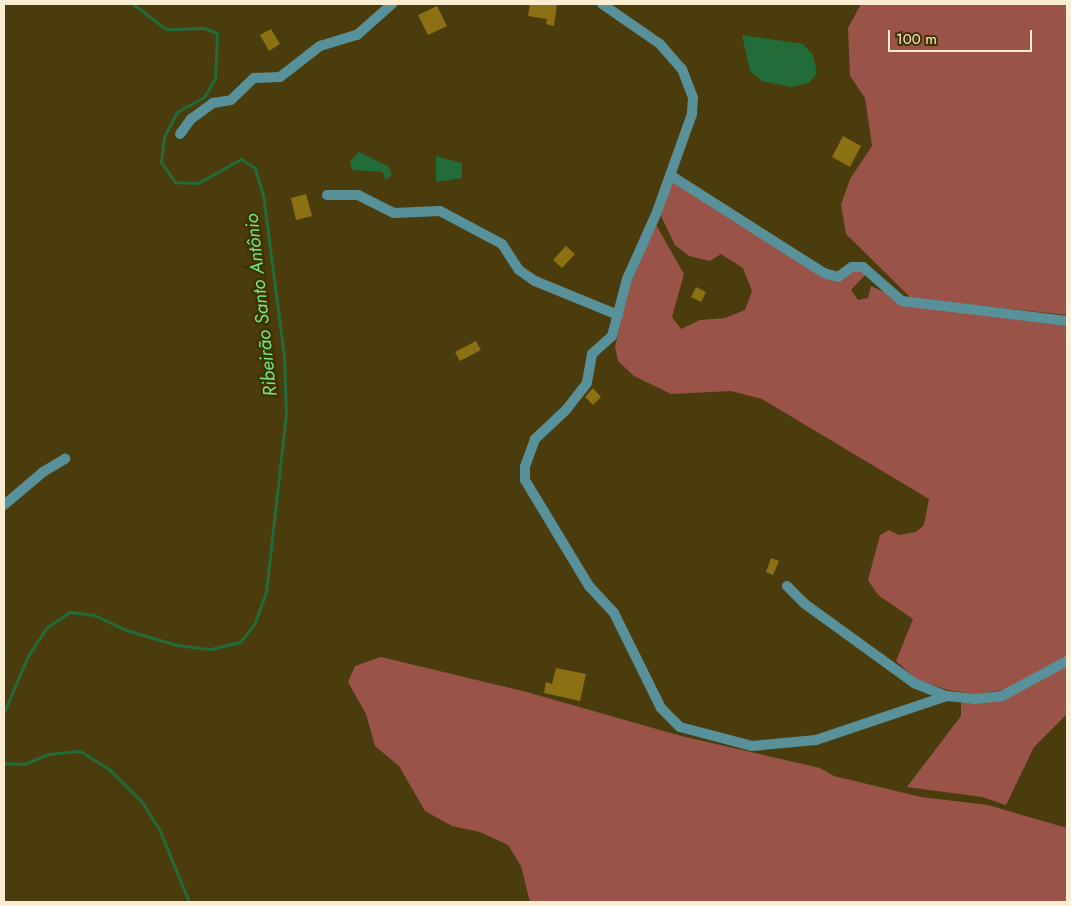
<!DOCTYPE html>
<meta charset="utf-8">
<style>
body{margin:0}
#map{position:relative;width:1071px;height:906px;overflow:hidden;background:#4b3c0e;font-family:Jost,sans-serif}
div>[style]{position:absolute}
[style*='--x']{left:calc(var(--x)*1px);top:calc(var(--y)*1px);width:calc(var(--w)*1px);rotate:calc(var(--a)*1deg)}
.green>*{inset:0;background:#995348}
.water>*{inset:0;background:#236b39}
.stream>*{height:3px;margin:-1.5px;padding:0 1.5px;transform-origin:1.5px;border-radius:1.5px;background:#236b39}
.building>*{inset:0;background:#8c7014}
.minor>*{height:10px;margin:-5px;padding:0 5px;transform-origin:5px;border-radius:5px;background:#59919b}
span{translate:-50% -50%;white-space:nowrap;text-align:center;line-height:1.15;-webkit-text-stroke:5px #413202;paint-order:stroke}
.water-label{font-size:19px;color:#6fe78e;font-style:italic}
.frame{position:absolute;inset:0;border:5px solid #f8edd0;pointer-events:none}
.scale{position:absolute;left:888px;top:30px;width:144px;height:22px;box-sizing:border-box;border:2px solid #f8edd0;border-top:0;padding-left:6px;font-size:15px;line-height:18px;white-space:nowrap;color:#f8edd0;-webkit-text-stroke:4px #413202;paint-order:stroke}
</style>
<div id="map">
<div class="green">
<div style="clip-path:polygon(861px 4px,1067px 4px,1067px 315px,911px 298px,846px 234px,841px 205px,850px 179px,872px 146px,865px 98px,850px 76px,848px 28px)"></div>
<div style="clip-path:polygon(672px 178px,838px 283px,854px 270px,867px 273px,851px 290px,858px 300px,868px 298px,871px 286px,891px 295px,1067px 324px,1067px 658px,1003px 690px,975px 694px,948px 690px,916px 679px,896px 661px,913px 619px,878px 595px,868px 580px,880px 535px,889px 530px,899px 535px,916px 532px,924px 525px,929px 499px,762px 399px,731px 391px,671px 394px,634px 376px,618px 361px,615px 347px,629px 288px,655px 223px,684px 274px,672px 317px,681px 329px,700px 320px,725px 318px,745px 310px,752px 291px,743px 268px,721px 254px,710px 261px,689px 256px,675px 245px,661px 216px)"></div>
<div style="clip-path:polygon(381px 657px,523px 691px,681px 736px,820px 768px,834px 776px,921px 797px,988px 805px,1067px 828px,1067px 902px,530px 902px,521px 866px,508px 845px,480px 832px,452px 826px,425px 811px,399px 766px,375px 746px,366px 714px,348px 682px,355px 666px)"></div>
<div style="clip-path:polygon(1067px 665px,1067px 714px,1034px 747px,1006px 805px,982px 797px,907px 787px,961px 716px,961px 702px,1003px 698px)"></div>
</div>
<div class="water">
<div style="clip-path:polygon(742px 35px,803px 44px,813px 55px,817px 73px,809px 83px,791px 87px,762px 81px,750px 71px)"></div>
<div style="clip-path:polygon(359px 152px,388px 166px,392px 175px,386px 180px,382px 172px,352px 170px,350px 161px)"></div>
<div style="clip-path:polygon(436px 156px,462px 163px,462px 178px,436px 182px)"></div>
</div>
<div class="stream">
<div style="--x:4;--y:712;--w:61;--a:-66.8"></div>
<div style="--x:28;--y:656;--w:33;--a:-57"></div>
<div style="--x:46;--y:628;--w:29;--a:-34"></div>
<div style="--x:70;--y:612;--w:24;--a:7"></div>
<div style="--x:94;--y:615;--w:38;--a:25"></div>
<div style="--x:129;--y:631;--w:50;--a:16.3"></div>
<div style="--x:177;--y:645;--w:34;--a:7"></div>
<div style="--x:211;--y:649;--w:30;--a:-14"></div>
<div style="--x:240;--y:642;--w:22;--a:-51"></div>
<div style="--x:254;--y:625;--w:35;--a:-70"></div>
<div style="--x:266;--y:592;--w:179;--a:-83.6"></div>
<div style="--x:286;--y:414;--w:58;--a:-92"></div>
<div style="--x:284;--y:356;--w:162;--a:-97.4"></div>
<div style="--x:263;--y:195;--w:28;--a:-107"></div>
<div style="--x:255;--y:168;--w:17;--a:-147"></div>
<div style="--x:241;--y:159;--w:49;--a:150.8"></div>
<div style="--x:198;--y:183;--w:23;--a:-178"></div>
<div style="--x:175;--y:182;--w:24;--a:-125"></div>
<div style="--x:161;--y:162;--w:25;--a:-83"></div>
<div style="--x:164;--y:137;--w:28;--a:-63"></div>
<div style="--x:177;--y:112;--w:31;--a:-29"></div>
<div style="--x:204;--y:97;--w:21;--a:-59"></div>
<div style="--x:215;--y:79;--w:46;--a:-87.5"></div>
<div style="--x:217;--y:33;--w:14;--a:-159"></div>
<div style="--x:204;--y:28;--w:38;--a:178"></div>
<div style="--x:166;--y:29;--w:41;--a:-142.9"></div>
<div style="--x:4;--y:763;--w:20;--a:3"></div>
<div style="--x:24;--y:764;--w:27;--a:-22"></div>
<div style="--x:49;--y:754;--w:31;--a:-6"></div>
<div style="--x:80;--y:751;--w:34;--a:32"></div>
<div style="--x:109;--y:769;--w:47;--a:45"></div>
<div style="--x:142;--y:802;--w:34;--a:58"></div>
<div style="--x:160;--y:831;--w:77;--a:67.8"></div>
</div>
<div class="building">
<div style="clip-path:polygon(530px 4px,557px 4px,554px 26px,546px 24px,547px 19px,528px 16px)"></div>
<div style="clip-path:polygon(437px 6px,447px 26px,428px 35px,418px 15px)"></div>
<div style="clip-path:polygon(271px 29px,280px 44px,269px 51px,260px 35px)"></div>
<div style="clip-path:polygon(843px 136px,861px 146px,850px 167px,832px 157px)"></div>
<div style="clip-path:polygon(306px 194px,312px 216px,296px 220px,291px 198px)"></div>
<div style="clip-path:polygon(566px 246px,575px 254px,562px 268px,553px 260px)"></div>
<div style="clip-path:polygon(696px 287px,706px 292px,701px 302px,691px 297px)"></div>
<div style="clip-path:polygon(476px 341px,481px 350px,460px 361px,455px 352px)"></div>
<div style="clip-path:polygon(593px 388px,601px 397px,593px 405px,585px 397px)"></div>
<div style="clip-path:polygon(771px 558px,779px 561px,773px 575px,766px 572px)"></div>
<div style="clip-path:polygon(556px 668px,586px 674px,580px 701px,544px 693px,546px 682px,552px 684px)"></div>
</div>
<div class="minor">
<div style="--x:602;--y:4;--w:70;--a:34.6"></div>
<div style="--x:660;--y:44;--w:33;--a:49"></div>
<div style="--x:682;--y:69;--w:31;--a:69"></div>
<div style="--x:693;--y:98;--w:16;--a:94"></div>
<div style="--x:692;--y:114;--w:104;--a:109.7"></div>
<div style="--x:657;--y:212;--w:73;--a:114.1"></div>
<div style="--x:627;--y:279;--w:59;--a:104.7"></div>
<div style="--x:612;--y:336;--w:27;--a:138"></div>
<div style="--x:592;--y:354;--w:29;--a:100"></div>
<div style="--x:587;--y:383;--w:33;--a:128"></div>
<div style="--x:567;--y:409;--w:44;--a:136.8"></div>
<div style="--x:535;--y:439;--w:30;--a:110"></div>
<div style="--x:525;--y:467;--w:13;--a:90"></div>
<div style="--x:525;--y:480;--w:124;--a:58.9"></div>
<div style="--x:589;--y:586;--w:37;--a:47"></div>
<div style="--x:614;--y:613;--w:106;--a:63.7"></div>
<div style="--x:661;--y:708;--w:27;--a:45"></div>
<div style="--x:680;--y:727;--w:74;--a:14.8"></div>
<div style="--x:752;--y:746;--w:64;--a:-5.4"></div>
<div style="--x:816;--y:740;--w:138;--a:-18.6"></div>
<div style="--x:947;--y:696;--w:27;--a:6"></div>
<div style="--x:974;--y:699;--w:28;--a:-6"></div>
<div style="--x:1002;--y:696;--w:74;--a:-28.3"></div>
<div style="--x:180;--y:134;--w:19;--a:-54"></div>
<div style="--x:191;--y:119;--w:27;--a:-36"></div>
<div style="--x:213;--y:103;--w:18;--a:-9"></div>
<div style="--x:231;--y:100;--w:32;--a:-44"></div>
<div style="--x:254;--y:78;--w:26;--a:-2"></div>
<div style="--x:280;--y:77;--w:51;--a:-37.8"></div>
<div style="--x:320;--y:46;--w:39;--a:-17"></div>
<div style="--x:357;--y:35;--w:47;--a:-41.5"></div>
<div style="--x:670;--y:175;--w:183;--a:32.5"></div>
<div style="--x:824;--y:273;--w:15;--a:16"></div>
<div style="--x:838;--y:277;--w:17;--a:-36"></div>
<div style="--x:852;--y:267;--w:11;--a:0"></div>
<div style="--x:863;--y:267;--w:52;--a:41.1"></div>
<div style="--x:902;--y:301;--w:166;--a:6.9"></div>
<div style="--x:327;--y:195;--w:31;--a:0"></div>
<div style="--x:358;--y:195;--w:40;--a:26.6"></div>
<div style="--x:394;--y:213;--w:46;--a:-2.5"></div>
<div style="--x:440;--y:211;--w:70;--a:28"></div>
<div style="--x:502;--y:244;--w:31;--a:57"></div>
<div style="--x:519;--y:270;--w:19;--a:35"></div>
<div style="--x:535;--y:281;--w:90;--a:22.3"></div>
<div style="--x:4;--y:505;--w:51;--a:-40.2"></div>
<div style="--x:43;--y:472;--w:26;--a:-31"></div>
<div style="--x:787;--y:586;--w:25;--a:45"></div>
<div style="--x:805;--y:604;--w:135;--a:35.9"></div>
<div style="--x:914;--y:683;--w:35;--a:22"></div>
</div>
<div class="water-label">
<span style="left:261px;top:305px;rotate:-96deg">Ribeirão Santo Antônio</span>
</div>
<div class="frame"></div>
<div class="scale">100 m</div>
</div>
